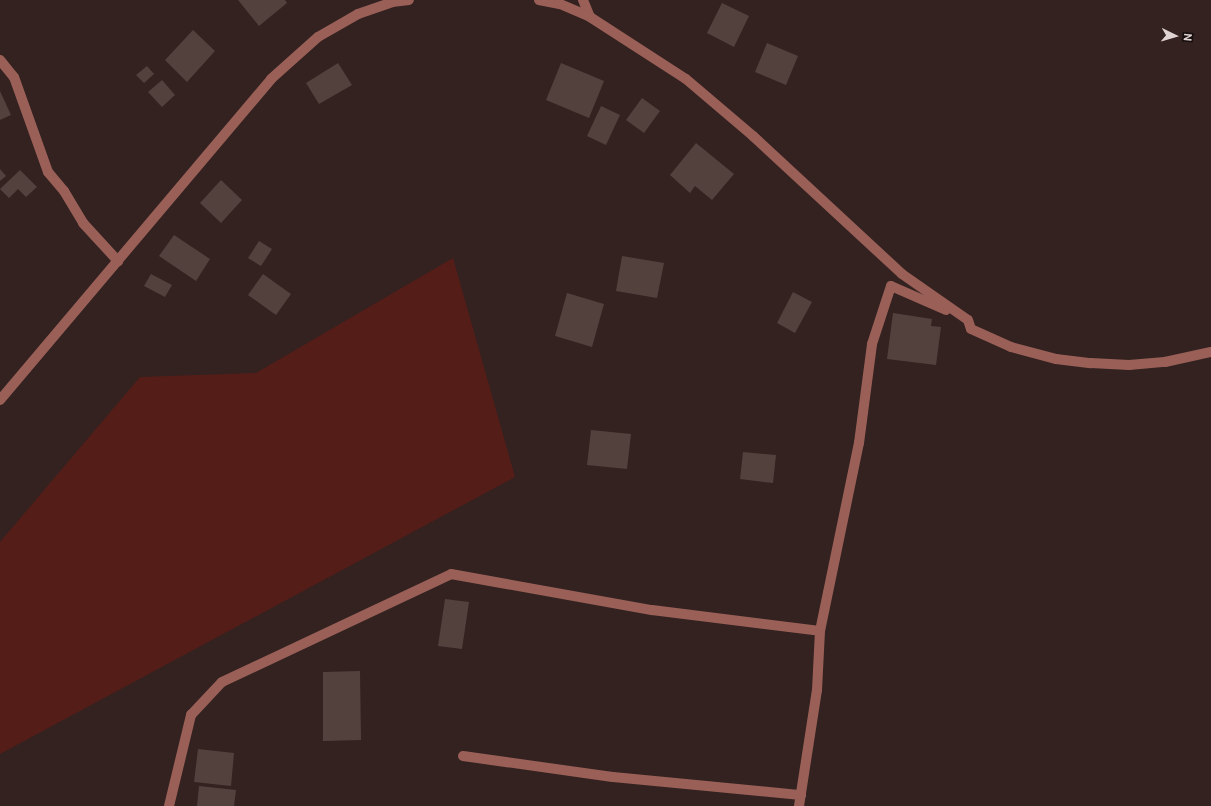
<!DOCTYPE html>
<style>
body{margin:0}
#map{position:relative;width:1211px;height:806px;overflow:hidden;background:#332220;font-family:Roboto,sans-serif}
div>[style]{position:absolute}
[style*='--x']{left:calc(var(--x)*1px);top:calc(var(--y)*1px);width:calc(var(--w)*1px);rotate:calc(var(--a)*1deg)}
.green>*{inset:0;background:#551d18}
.building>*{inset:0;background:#53413e}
.minor>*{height:10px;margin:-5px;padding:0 5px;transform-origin:5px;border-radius:5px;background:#9a6058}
span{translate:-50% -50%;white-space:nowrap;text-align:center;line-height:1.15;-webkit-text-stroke:3px #150e0d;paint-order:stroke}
.north{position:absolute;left:1155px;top:16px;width:40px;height:40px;-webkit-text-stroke:3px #150e0d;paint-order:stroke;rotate:95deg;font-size:11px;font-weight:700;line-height:16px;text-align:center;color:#dfd3d1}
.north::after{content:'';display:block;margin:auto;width:14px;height:18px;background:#dfd3d1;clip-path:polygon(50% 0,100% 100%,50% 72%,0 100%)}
</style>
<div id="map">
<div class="green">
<div style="clip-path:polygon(453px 258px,515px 477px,0 754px,0 542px,140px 377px,256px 373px)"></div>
</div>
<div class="building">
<div style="clip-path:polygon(238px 0,285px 0,287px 3px,259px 26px)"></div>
<div style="clip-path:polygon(722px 3px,749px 16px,734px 47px,707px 33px)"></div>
<div style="clip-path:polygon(193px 30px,215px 51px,187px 82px,165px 60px)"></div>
<div style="clip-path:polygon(767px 43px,798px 56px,786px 85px,755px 72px)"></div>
<div style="clip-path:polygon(338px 63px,352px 85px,319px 104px,306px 83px)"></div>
<div style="clip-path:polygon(561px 63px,604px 81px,589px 118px,546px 100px)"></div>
<div style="clip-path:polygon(147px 66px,154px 74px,144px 83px,136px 75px)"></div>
<div style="clip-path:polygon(162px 80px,175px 95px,162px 107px,148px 92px)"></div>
<div style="clip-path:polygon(0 91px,11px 115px,0 120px)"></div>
<div style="clip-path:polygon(642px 98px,660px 111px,644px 133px,626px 120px)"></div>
<div style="clip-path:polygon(601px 106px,620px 115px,606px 145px,587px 136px)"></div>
<div style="clip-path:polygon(696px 143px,734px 174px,712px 200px,695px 186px,690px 193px,670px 175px)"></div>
<div style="clip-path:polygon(0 169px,6px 176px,0 181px)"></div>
<div style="clip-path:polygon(20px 170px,37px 187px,26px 197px,18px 189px,9px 198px,0 189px)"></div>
<div style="clip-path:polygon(221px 180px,242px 200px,221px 223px,200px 203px)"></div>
<div style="clip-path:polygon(174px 235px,210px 259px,196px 281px,159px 256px)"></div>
<div style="clip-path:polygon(259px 241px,272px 249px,261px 266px,248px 258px)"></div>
<div style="clip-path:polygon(622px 256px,664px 263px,657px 298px,616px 291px)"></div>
<div style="clip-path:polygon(151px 274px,172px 285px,165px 297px,144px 286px)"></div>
<div style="clip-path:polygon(263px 274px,291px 294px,276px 315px,248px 295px)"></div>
<div style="clip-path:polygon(793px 292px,812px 302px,795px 333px,777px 323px)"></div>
<div style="clip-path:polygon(567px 293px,604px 304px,592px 347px,555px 336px)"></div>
<div style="clip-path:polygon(893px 313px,932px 319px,931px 326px,941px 327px,936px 365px,887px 359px)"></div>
<div style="clip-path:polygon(591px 430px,631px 434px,627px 469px,587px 465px)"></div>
<div style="clip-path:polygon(743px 452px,776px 455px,773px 483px,740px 479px)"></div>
<div style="clip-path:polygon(445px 599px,469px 602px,462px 649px,438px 646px)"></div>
<div style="clip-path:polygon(360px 671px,361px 740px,323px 741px,323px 672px)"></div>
<div style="clip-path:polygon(198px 749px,234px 753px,231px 786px,194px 782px)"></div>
<div style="clip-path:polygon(199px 786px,236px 790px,234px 806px,197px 806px)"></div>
</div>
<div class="minor">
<div style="--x:539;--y:0;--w:21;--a:11"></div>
<div style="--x:560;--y:4;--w:33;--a:23"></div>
<div style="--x:590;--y:17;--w:114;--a:32.9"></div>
<div style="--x:686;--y:79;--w:88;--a:40.4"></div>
<div style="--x:753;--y:136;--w:203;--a:42.8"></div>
<div style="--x:902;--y:274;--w:80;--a:34.9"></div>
<div style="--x:968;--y:320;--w:9;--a:72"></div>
<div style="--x:971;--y:329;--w:44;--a:24.2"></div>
<div style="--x:1011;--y:347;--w:47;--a:14.9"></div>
<div style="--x:1056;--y:359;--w:35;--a:7"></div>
<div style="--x:1091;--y:363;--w:38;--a:3"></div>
<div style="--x:1129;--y:365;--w:36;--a:-5"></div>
<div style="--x:1165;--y:362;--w:47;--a:-12.3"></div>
<div style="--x:583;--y:0;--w:18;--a:68"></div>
<div style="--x:0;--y:60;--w:22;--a:51"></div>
<div style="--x:14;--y:77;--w:101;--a:70.3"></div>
<div style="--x:48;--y:172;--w:25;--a:50"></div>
<div style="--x:64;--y:191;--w:37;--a:59"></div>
<div style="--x:83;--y:223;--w:52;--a:47.4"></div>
<div style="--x:0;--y:400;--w:420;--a:-49.8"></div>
<div style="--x:271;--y:79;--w:63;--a:-41.8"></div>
<div style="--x:318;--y:37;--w:46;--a:-29.9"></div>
<div style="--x:358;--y:14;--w:36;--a:-19"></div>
<div style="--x:392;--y:2;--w:17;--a:-7"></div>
<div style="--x:463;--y:756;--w:151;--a:8"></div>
<div style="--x:613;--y:777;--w:189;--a:5.5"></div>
<div style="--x:169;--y:806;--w:94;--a:-76.4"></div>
<div style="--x:191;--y:715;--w:45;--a:-46.8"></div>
<div style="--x:222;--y:682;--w:253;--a:-25.2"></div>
<div style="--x:451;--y:574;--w:204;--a:10.2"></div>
<div style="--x:652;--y:610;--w:169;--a:7.1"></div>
<div style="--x:799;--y:806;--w:117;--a:-81.2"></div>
<div style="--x:817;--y:690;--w:59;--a:-87.1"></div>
<div style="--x:820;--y:631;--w:192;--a:-78.3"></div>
<div style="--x:859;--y:443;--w:100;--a:-82.5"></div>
<div style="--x:872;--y:344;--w:61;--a:-71.9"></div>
<div style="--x:891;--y:286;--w:60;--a:23.6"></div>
</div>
<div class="north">N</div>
</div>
